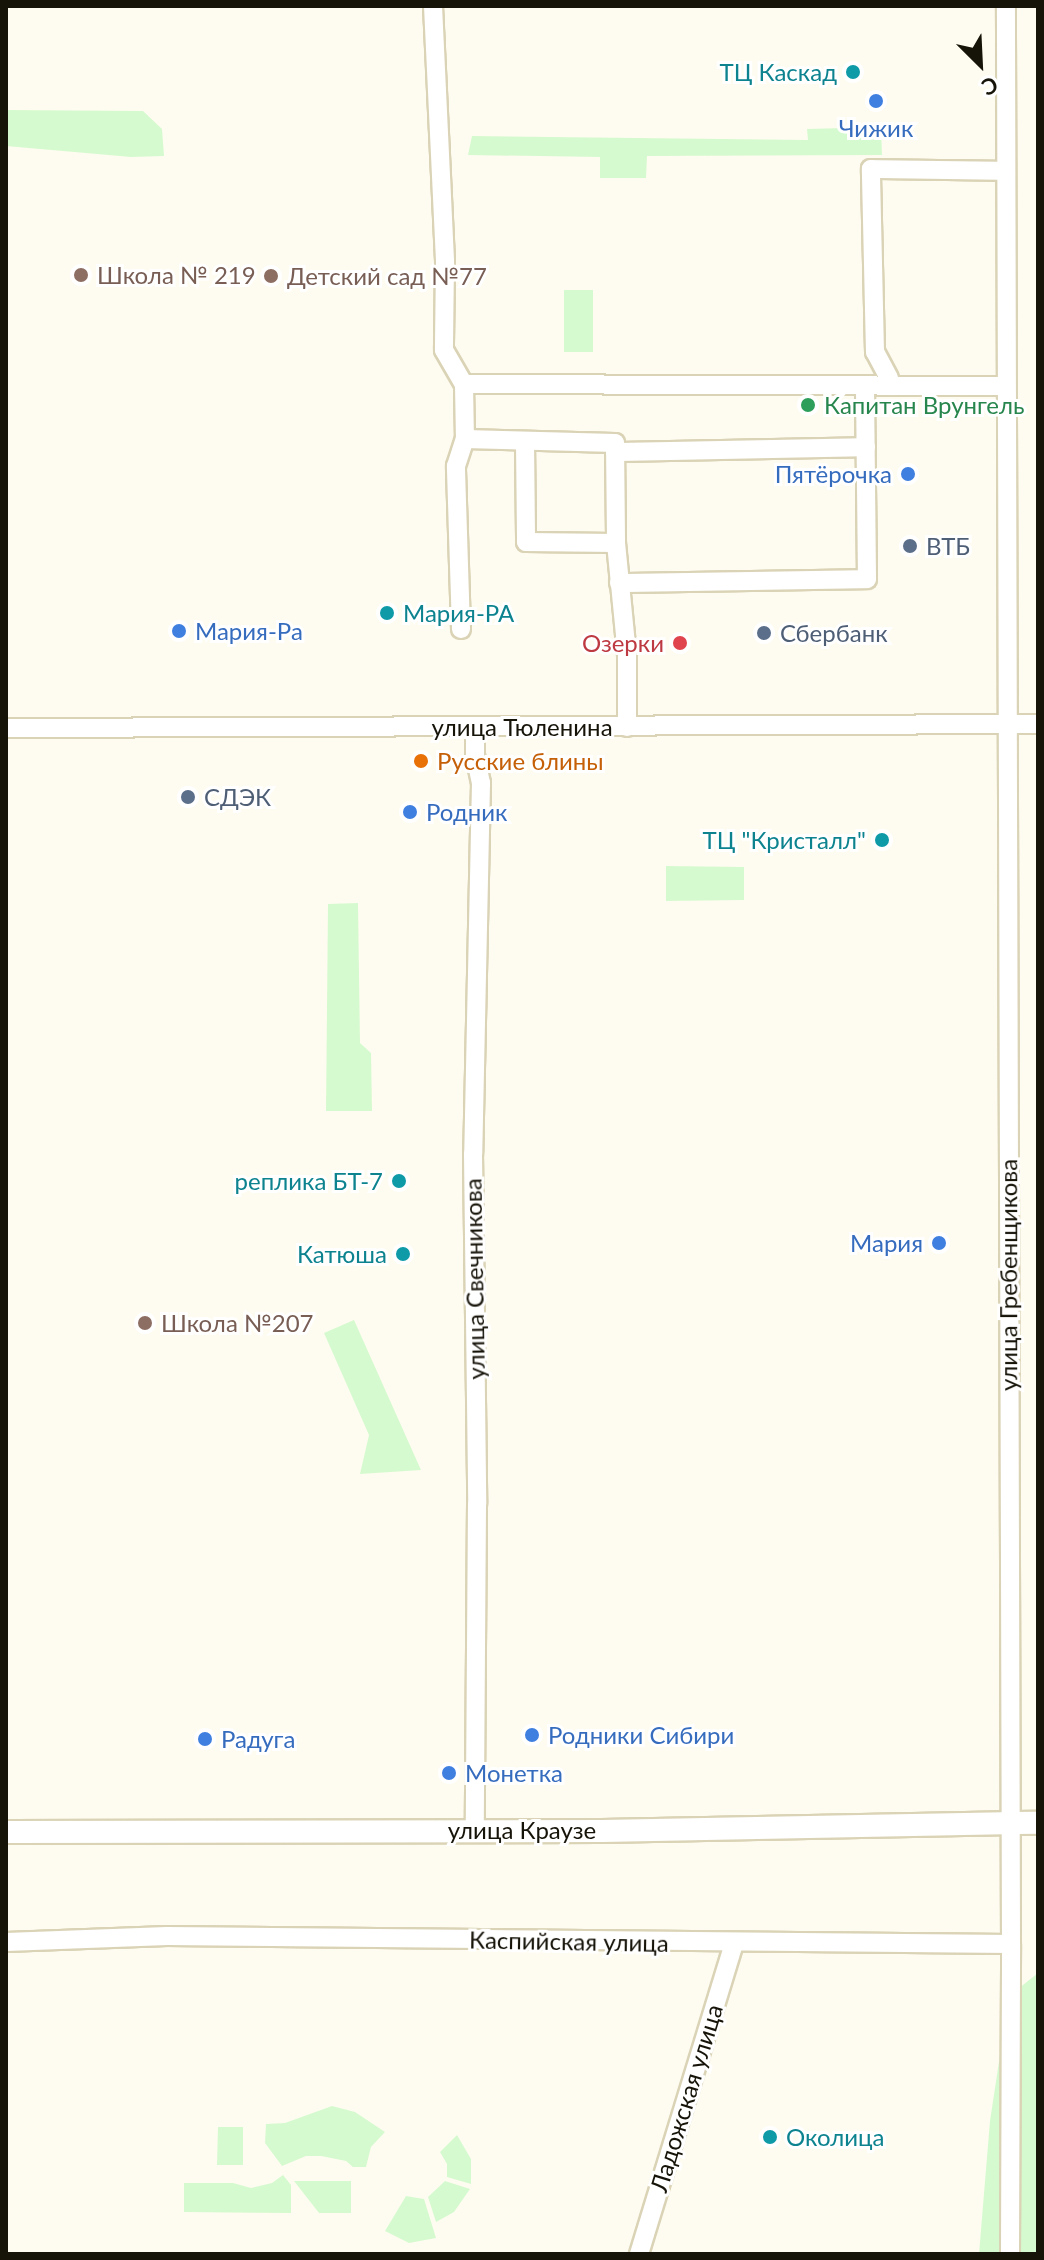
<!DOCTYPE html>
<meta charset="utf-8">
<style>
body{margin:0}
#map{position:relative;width:1044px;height:2260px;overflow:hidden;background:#fefcf0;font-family:Lato,sans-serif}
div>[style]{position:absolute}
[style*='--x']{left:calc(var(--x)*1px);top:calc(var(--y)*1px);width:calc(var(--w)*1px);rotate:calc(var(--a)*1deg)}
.green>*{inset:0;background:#d6facf}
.roads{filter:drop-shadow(2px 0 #dad3b6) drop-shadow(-2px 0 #dad3b6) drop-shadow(0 2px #dad3b6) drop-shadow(0 -2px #dad3b6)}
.minor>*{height:18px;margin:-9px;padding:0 9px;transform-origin:9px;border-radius:9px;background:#fff}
.major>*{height:22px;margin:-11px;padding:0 11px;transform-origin:11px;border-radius:11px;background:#fff}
.dots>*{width:22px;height:22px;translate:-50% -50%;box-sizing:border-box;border:4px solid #fff;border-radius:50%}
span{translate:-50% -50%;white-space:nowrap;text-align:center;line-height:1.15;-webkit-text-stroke:6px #fff;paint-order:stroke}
.culture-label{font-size:24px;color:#0d838f}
.right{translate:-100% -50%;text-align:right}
.left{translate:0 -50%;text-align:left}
.shop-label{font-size:24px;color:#366cbe}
.education-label{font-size:24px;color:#785e54}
.leisure-label{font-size:24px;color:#27864d}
.service-label{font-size:24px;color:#4e5e75}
.health-label{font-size:24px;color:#be3a42}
.street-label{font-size:24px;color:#161309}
.food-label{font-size:24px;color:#c56008}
.frame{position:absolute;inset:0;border:8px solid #161309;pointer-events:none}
.north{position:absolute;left:940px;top:24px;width:80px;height:80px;-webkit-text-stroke:6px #fff;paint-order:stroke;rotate:156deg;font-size:22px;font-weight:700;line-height:32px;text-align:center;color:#161309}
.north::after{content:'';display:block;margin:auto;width:28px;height:36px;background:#161309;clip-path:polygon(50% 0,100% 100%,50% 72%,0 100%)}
</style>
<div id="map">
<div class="green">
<div style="clip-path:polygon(6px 110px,143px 111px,162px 129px,164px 156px,131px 157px,6px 146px)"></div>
<div style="clip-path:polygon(881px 127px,882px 155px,647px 156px,646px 178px,600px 178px,600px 157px,468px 155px,472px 136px,808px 140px,807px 129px)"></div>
<div style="clip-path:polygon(564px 290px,593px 290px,593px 352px,564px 352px)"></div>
<div style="clip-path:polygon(666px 866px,744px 867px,744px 900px,666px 901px)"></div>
<div style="clip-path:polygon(358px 903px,360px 1043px,371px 1053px,372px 1111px,326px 1111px,328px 904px)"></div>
<div style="clip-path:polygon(354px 1320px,421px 1470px,360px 1474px,369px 1435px,324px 1333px)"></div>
<div style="clip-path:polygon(1038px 1973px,1038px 2254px,979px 2254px,990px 2121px,1009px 1996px)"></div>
<div style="clip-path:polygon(332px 2106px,355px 2112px,385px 2132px,371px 2147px,366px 2167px,353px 2167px,346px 2161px,321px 2156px,306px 2156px,282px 2166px,265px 2143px,266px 2124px,285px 2123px)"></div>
<div style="clip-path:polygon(218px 2127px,243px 2127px,243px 2165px,217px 2165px)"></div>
<div style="clip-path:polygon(457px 2135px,471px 2159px,471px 2184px,447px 2177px,447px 2164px,440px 2152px)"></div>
<div style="clip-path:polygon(283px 2175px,291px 2185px,291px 2213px,184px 2212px,184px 2183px,233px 2183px,251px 2188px,272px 2183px)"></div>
<div style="clip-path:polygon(294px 2181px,351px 2181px,351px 2213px,319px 2213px)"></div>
<div style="clip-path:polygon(445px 2181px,470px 2189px,454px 2212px,436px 2222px,428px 2197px)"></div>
<div style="clip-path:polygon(406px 2196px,424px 2199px,436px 2238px,409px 2243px,385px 2231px)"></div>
</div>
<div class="roads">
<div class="minor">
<div style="--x:433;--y:6;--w:256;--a:87.3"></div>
<div style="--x:445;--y:262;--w:88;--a:90.7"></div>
<div style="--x:444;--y:350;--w:39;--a:60"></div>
<div style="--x:464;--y:384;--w:55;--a:89"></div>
<div style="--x:465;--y:439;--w:150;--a:1.5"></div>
<div style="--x:615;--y:443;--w:100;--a:89.4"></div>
<div style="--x:616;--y:543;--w:114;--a:84.4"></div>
<div style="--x:627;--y:656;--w:71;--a:90"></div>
<div style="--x:889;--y:378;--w:30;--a:-118"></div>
<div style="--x:875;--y:352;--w:183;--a:-91.3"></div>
<div style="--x:871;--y:169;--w:135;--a:0.8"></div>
<div style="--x:464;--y:384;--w:541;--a:0.21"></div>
<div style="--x:525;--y:441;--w:101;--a:89.4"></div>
<div style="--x:526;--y:542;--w:90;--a:0.6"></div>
<div style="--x:615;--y:452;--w:251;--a:-1.1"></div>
<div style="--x:619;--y:583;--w:248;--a:-0.9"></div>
<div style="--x:867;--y:579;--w:193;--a:-90.6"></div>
<div style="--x:461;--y:629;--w:163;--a:-91.8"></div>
<div style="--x:456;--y:466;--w:28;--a:-72"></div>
<div style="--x:6;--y:728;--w:1032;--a:-0.22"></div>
<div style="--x:475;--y:728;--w:27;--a:90"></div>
<div style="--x:475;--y:755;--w:29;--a:78"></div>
<div style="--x:481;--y:783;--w:371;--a:91.2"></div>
<div style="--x:473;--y:1154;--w:350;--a:89.3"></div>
<div style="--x:477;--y:1504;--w:327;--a:90.4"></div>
<div style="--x:6;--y:1942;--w:161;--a:-2.1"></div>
<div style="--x:167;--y:1936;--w:844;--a:0.54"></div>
<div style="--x:1011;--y:1944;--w:1938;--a:-90.15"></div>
<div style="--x:639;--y:2254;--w:325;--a:-73"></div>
<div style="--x:1010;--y:2254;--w:310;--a:-89.8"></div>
</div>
<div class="major">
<div style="--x:6;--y:1832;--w:596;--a:-0.1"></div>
<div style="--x:602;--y:1831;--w:436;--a:-1.1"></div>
</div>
</div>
<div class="dots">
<div style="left:853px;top:72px;background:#0f9aa8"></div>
<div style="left:876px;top:101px;background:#3f7fe0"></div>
<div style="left:81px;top:275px;background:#8d6e63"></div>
<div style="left:271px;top:276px;background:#8d6e63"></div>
<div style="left:808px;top:405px;background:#2e9e5b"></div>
<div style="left:908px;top:474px;background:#3f7fe0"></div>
<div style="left:910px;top:546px;background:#5c6f8a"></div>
<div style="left:387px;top:613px;background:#0f9aa8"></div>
<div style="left:179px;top:631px;background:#3f7fe0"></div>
<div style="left:764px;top:633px;background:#5c6f8a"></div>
<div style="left:680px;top:643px;background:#e0444e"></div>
<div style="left:421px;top:761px;background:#e8710a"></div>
<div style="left:188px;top:797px;background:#5c6f8a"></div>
<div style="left:410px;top:812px;background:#3f7fe0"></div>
<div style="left:882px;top:840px;background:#0f9aa8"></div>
<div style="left:399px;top:1181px;background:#0f9aa8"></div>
<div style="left:939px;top:1243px;background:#3f7fe0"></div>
<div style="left:403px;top:1254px;background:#0f9aa8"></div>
<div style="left:145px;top:1323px;background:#8d6e63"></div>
<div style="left:532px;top:1735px;background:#3f7fe0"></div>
<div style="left:205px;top:1739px;background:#3f7fe0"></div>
<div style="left:449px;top:1773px;background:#3f7fe0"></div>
<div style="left:770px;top:2137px;background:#0f9aa8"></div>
</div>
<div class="culture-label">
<span class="right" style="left:837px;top:72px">ТЦ Каскад</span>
<span class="left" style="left:403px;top:613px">Мария-РА</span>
<span class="right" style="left:866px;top:840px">ТЦ "Кристалл"</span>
<span class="right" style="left:383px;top:1181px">реплика БТ-7</span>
<span class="right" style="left:387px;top:1254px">Катюша</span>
<span class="left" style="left:786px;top:2137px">Околица</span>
</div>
<div class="shop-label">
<span style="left:876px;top:128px">Чижик</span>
<span class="right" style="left:892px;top:474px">Пятёрочка</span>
<span class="left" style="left:195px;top:631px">Мария-Ра</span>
<span class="left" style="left:426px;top:812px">Родник</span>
<span class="right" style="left:923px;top:1243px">Мария</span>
<span class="left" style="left:548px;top:1735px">Родники Сибири</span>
<span class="left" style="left:221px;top:1739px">Радуга</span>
<span class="left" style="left:465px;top:1773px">Монетка</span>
</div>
<div class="education-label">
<span class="left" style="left:97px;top:275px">Школа № 219</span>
<span class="left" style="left:287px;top:276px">Детский сад №77</span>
<span class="left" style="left:161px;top:1323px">Школа №207</span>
</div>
<div class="leisure-label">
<span class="left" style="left:824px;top:405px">Капитан Врунгель</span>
</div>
<div class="service-label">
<span class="left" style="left:926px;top:546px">ВТБ</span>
<span class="left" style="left:780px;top:633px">Сбербанк</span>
<span class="left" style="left:204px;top:797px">СДЭК</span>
</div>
<div class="health-label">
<span class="right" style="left:664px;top:643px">Озерки</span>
</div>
<div class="street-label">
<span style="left:522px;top:727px">улица Тюленина</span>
<span style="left:1008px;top:1275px;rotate:-90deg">улица Гребенщикова</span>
<span style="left:474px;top:1279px;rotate:-91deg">улица Свечникова</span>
<span style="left:522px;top:1830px">улица Краузе</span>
<span style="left:569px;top:1941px;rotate:1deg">Каспийская улица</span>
<span style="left:686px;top:2098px;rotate:-73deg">Ладожская улица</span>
</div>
<div class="food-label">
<span class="left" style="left:437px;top:761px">Русские блины</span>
</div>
<div class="frame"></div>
<div class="north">С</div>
</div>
